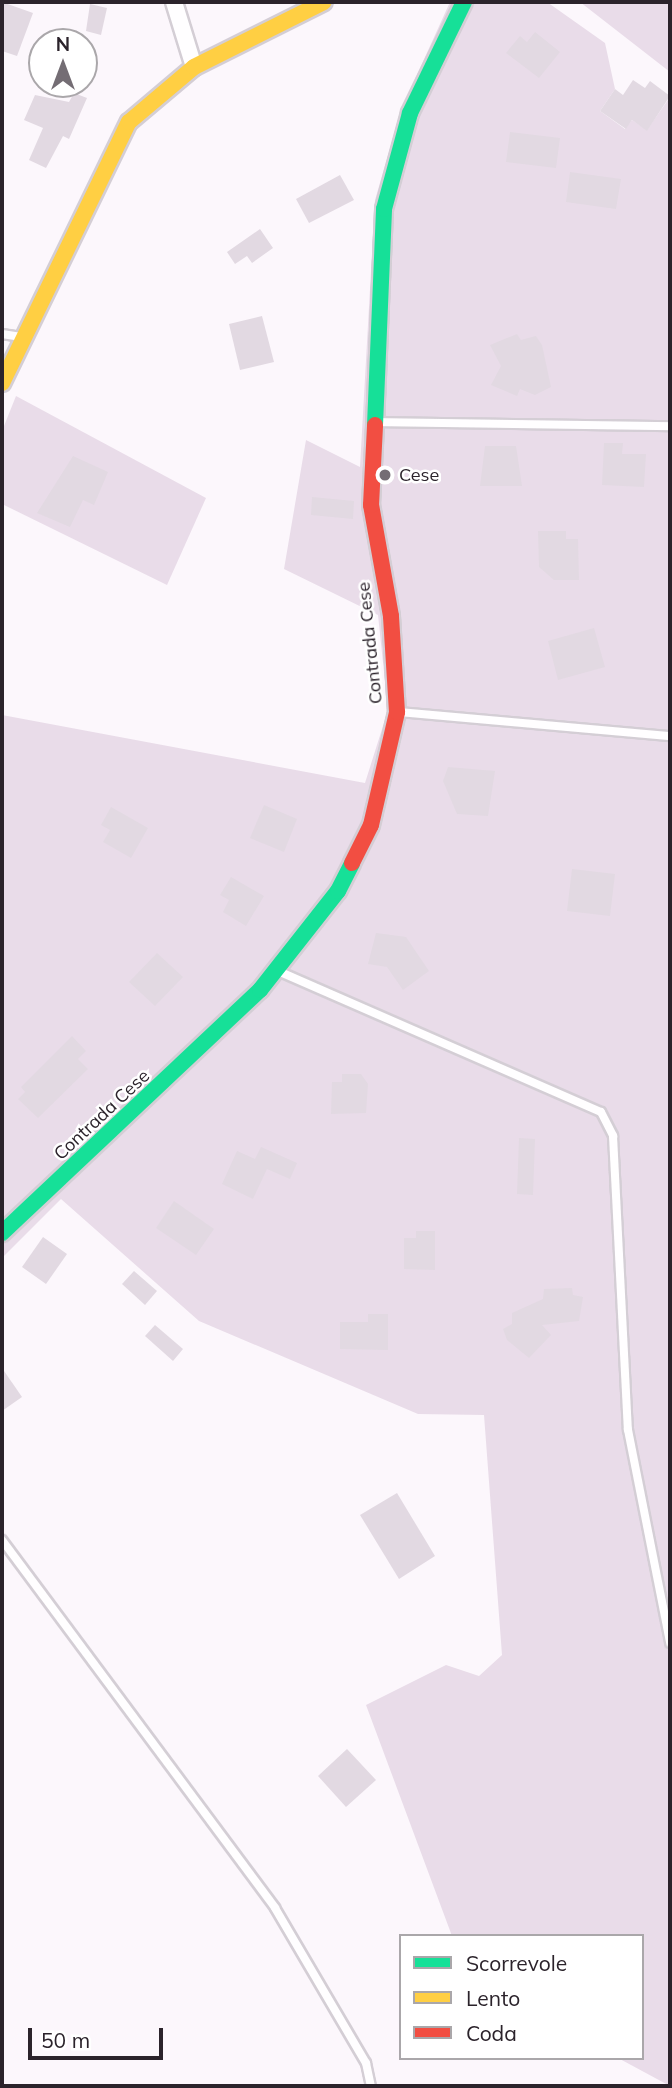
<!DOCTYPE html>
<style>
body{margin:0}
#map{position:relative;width:672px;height:2088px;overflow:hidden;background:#fcf7fc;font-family:Mulish,sans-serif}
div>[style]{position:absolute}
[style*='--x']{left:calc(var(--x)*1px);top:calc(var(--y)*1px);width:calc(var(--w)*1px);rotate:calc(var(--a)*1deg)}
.green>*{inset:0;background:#e9dce9}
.building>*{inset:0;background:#e2d9e2}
.roads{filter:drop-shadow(2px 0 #d4ced5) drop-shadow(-2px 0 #d4ced5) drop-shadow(0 2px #d4ced5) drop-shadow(0 -2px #d4ced5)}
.lane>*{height:8px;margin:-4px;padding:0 4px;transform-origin:4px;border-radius:4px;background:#fffeff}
.street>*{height:16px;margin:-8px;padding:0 8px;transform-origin:8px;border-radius:8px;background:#fffeff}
.fast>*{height:16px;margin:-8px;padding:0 8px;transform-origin:8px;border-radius:8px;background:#16e098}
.slow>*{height:16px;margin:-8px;padding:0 8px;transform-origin:8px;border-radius:8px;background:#ffcf43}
.jam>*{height:16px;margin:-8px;padding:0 8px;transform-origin:8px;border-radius:8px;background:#f24e42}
.dots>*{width:19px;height:19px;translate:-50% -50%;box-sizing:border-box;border:4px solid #fff;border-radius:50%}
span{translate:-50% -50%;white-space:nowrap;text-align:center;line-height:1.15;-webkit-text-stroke:5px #fff;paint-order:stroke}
.poi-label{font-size:18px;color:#2b232b}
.left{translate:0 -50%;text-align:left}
.street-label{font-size:18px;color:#2b232b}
.frame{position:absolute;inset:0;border:4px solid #2b232b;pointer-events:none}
.legend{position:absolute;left:399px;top:1934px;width:245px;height:126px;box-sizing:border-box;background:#fff;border:2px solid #aaa7aa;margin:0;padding:9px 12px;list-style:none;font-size:21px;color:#2b232b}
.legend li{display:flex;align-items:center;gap:14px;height:35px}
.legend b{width:35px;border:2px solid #aaa7aa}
.north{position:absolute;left:28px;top:28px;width:70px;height:70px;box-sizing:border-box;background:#fff;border:2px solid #aaa7aa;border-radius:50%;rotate:0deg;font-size:19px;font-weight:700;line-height:28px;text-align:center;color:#2b232b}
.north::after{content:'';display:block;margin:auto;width:24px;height:32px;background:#746d74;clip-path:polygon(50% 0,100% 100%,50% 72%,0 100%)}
.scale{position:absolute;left:28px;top:2028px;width:135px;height:32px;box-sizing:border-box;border:4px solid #2b232b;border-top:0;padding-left:9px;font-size:21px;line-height:24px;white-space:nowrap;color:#2b232b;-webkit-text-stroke:5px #fff;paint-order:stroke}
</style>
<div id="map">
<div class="green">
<div style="clip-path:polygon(450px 2px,547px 2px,605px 43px,615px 89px,600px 111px,625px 129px,632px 120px,647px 130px,670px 97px,670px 2086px,618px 2058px,642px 2058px,642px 1936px,452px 1936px,366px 1705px,446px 1665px,479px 1676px,502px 1655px,484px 1415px,418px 1414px,199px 1321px,61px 1199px,2px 1258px,2px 715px,365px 783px,388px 710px,378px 615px,284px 569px,306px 440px,360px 467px,375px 200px,401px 110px)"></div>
<div style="clip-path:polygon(580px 2px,670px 2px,670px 72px)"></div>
<div style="clip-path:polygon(16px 396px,206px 498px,167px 585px,2px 504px,2px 431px)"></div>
</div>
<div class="building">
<div style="clip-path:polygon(2px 2px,33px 13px,17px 56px,2px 51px)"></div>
<div style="clip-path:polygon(90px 4px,107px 8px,101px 35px,86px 31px)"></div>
<div style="clip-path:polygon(535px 32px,560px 52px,539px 78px,506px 53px,520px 36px,527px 42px)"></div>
<div style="clip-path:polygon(633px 80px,645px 88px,650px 81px,670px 96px,647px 131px,632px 120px,626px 129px,600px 111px,615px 89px,623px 95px)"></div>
<div style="clip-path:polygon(74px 93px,87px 98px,69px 139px,63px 136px,46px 168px,29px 160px,43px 128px,24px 120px,35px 95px,69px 102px)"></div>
<div style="clip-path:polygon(510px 132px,560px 138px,556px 168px,506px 162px)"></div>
<div style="clip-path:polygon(570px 172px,621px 179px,616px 209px,566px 202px)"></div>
<div style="clip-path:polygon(340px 175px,354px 200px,309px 223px,296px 199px)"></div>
<div style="clip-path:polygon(260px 229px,273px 248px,252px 263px,247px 256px,235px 264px,227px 252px)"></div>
<div style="clip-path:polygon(262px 316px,274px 362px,240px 370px,229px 324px)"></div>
<div style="clip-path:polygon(517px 334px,521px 340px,536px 336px,542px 345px,551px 387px,535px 395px,520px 389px,517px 396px,491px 385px,501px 366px,490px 345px)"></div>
<div style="clip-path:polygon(604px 443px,623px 443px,622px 454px,646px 454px,644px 487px,602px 485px)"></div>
<div style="clip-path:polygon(485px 446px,516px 446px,522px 486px,480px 486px)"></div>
<div style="clip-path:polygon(73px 456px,108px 472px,94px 505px,83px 500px,70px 527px,37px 513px)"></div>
<div style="clip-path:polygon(312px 497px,354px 501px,353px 519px,311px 515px)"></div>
<div style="clip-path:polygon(538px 531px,566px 531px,566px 539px,578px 539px,579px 580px,554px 580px,539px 567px)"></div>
<div style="clip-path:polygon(594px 628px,605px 667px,558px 680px,548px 641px)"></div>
<div style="clip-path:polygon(448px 767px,495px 771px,488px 816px,457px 814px,443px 781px)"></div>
<div style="clip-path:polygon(264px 805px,297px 819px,284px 852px,250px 838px)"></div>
<div style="clip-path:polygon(111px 807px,148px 828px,131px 858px,103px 842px,110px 830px,101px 825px)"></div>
<div style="clip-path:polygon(572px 869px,615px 874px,610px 916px,567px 911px)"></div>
<div style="clip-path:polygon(231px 877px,264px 896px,246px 926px,223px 912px,229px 900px,220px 895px)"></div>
<div style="clip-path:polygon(376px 933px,406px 937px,429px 971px,403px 990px,387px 967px,368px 964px)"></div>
<div style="clip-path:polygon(157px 953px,183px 977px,155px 1006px,129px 982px)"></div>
<div style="clip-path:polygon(72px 1036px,86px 1051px,78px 1059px,88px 1069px,38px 1118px,18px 1099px,25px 1092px,21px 1087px)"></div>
<div style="clip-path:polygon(342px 1074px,361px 1074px,368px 1084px,366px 1113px,331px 1114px,332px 1082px,342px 1082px)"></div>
<div style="clip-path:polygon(519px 1138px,535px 1139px,533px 1195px,517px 1194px)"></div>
<div style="clip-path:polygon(261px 1147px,297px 1163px,290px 1179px,267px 1169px,253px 1199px,222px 1184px,237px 1151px,255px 1159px)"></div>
<div style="clip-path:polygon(174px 1201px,214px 1229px,196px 1255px,156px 1228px)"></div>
<div style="clip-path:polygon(416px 1231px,435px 1231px,435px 1270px,404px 1269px,404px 1238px,416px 1238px)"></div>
<div style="clip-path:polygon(43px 1237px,67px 1254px,46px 1284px,22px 1267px)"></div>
<div style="clip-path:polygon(134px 1271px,157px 1291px,145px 1305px,122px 1284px)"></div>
<div style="clip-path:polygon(572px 1288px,573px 1295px,583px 1297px,579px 1321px,542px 1325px,551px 1335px,529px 1358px,507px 1340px,503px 1329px,512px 1324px,512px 1313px,543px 1299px,544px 1289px)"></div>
<div style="clip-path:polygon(368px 1314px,388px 1314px,388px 1350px,340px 1349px,340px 1322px,368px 1322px)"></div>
<div style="clip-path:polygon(155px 1325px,183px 1349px,173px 1361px,145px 1336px)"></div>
<div style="clip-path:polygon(2px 1368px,22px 1397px,2px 1411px)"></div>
<div style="clip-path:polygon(397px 1493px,435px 1556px,399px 1579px,360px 1515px)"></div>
<div style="clip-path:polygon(347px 1749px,376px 1780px,346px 1807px,318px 1776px)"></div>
</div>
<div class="roads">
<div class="lane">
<div style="--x:2;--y:334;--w:18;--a:9"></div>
<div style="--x:375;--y:422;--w:295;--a:0.8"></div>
<div style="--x:400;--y:712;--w:271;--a:5.1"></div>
<div style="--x:278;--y:971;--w:352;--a:23.6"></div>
<div style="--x:601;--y:1112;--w:27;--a:63"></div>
<div style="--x:613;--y:1136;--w:294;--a:87.1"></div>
<div style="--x:628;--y:1430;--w:217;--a:78.8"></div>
<div style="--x:2;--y:1540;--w:458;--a:53.4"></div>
<div style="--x:275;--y:1908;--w:180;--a:59.6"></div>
<div style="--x:366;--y:2063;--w:24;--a:78"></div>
</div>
<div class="street">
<div style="--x:174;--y:2;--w:68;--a:72.9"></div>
</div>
<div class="fast">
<div style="--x:375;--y:425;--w:216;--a:-87.6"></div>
<div style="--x:384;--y:209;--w:99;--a:-74.8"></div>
<div style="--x:410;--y:113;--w:123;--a:-64.1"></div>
<div style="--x:2;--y:1233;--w:354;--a:-43.3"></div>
<div style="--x:260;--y:990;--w:126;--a:-51.8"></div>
<div style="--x:338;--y:891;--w:31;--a:-63"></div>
</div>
<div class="slow">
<div style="--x:2;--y:383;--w:290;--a:-64.1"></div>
<div style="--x:129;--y:122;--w:85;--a:-40.2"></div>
<div style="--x:194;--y:67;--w:145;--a:-26.6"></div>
</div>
<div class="jam">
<div style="--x:352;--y:863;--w:42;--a:-63.4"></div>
<div style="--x:371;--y:825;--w:116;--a:-77"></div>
<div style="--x:397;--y:712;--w:96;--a:-93.6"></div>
<div style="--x:391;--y:616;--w:113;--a:-100.2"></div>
<div style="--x:371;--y:505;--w:80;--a:-87.1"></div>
</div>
</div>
<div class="dots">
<div style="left:385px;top:475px;background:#746d74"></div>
</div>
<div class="poi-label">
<span class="left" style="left:399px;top:475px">Cese</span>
</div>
<div class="street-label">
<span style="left:370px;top:643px;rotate:-96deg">Contrada Cese</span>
<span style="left:102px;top:1115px;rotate:-43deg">Contrada Cese</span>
</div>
<div class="frame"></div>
<ul class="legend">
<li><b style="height:9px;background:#16e098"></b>Scorrevole</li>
<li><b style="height:9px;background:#ffcf43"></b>Lento</li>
<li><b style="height:9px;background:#f24e42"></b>Coda</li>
</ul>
<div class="north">N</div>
<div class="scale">50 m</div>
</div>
